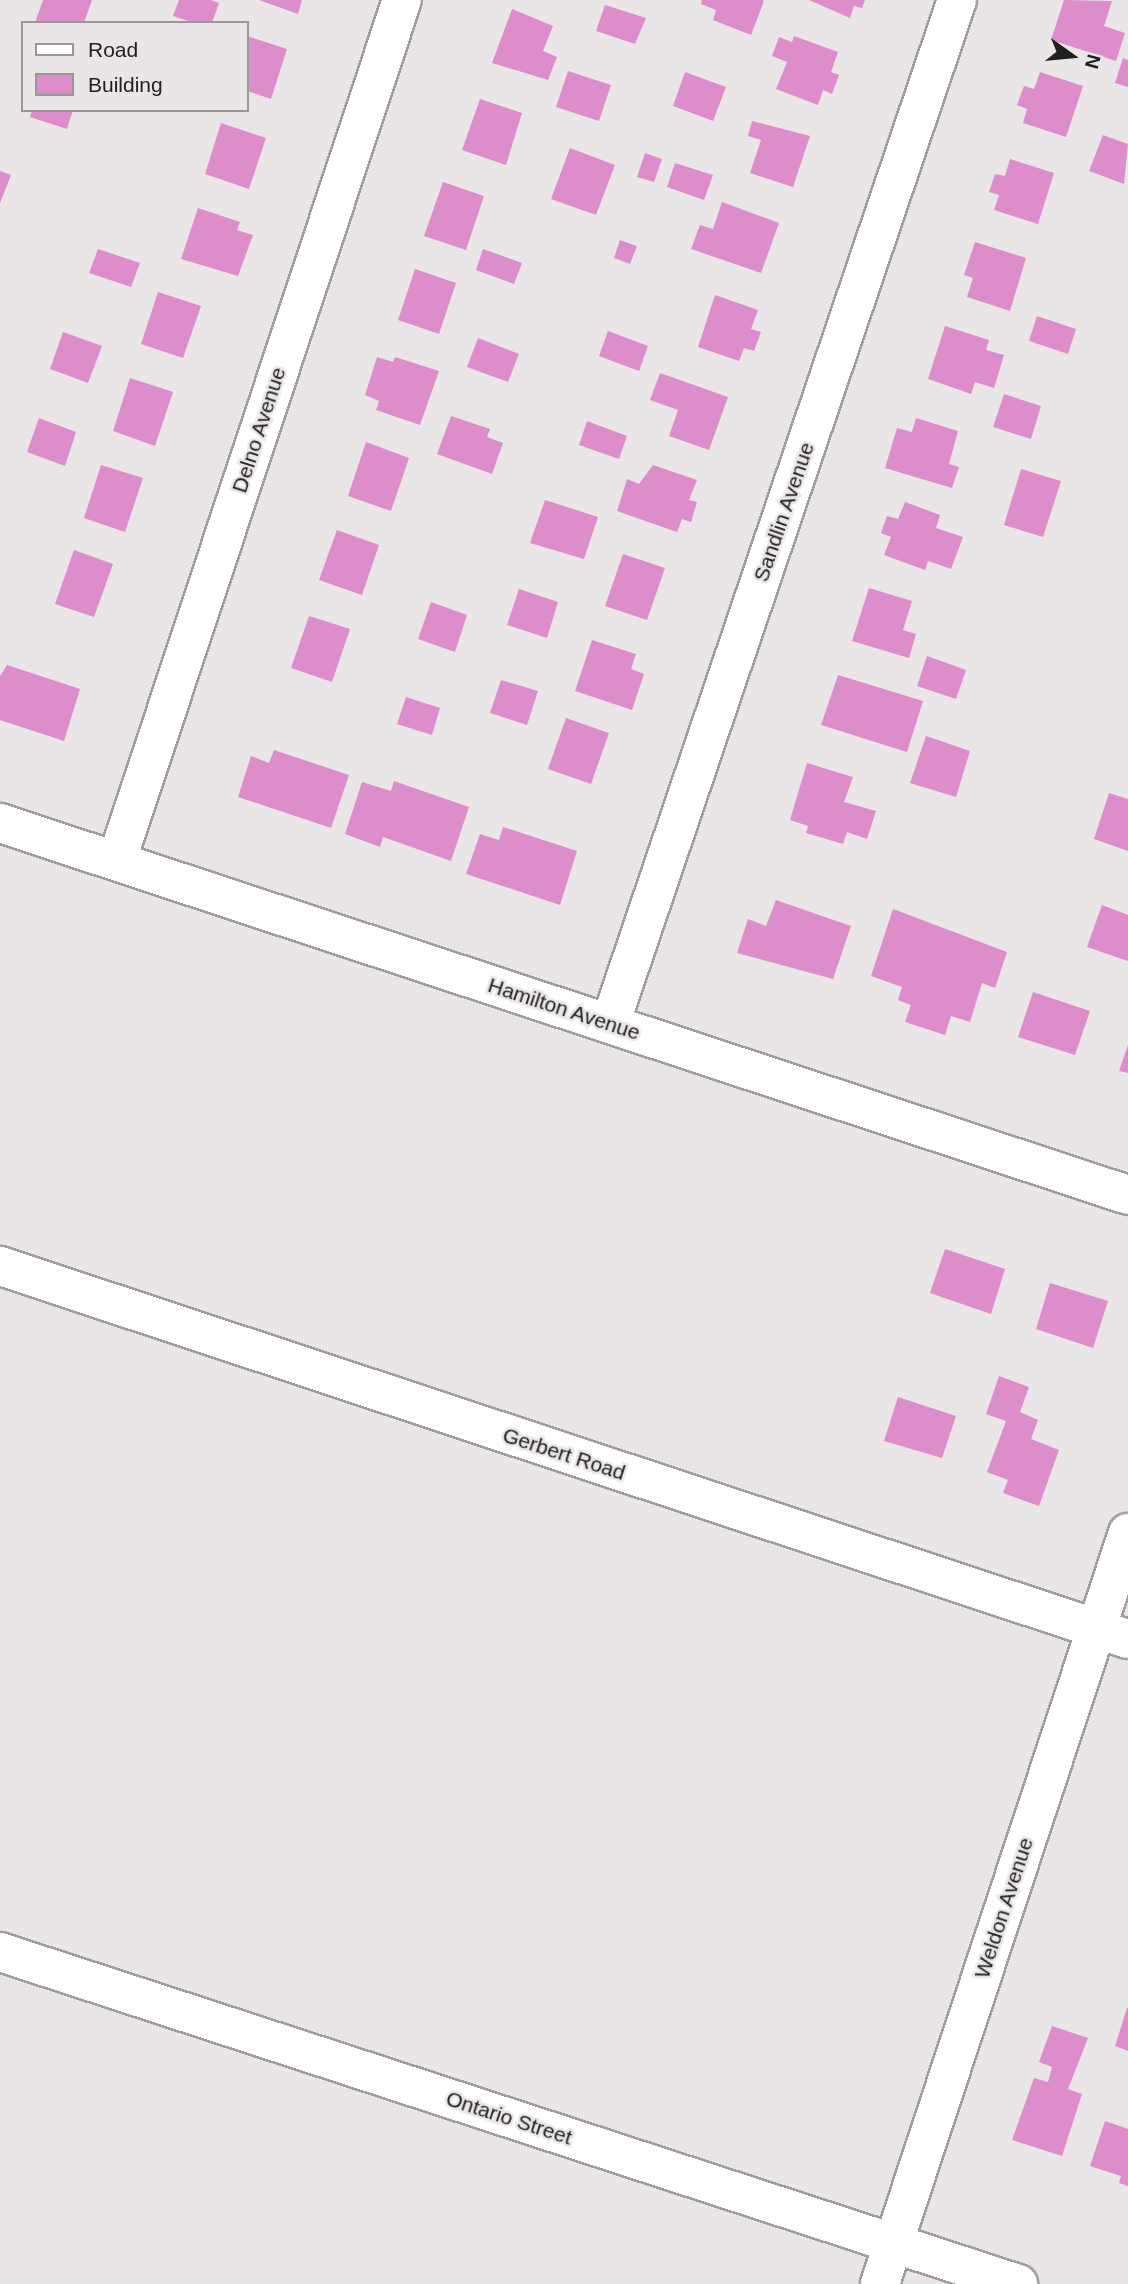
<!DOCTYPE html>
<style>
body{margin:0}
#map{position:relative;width:1128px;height:2284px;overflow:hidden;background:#eae6e7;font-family:Arial,sans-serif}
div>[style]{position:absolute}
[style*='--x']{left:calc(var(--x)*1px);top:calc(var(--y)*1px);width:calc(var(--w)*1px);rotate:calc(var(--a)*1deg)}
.building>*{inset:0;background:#dd8dc9}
.roads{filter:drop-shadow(2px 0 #a09d9e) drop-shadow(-2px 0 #a09d9e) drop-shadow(0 2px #a09d9e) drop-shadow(0 -2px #a09d9e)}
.minor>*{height:38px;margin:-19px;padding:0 19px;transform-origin:19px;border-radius:19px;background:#fff}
span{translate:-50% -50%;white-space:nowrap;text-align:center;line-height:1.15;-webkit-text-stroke:5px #eae6e7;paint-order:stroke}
.street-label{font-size:21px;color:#212020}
.legend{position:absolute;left:21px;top:21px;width:228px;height:91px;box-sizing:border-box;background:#eae6e7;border:2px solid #9a9797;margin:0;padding:9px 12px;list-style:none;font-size:21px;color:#212020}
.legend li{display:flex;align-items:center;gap:14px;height:35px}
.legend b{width:35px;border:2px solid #9a9797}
.north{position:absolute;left:1037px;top:21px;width:70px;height:70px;-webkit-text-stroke:5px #eae6e7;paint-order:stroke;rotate:105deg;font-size:19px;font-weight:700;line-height:28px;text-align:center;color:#212020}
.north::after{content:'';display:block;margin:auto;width:24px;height:32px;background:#212020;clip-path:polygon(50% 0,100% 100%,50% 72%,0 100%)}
</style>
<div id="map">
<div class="building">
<div style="clip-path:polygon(43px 0,92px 0,84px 23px,35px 23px)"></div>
<div style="clip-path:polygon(179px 0,211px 0,219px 3px,212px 23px,194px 23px,173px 16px)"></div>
<div style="clip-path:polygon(259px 0,302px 0,298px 14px)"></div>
<div style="clip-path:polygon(702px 0,762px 0,764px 1px,751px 35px,713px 20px,716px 10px,701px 4px)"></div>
<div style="clip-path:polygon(809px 0,865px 0,862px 8px,854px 6px,850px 18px)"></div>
<div style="clip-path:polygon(1064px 0,1112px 1px,1104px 26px,1125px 33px,1116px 61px,1051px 40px)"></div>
<div style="clip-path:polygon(605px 5px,646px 18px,635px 44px,596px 31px)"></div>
<div style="clip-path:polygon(512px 9px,553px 26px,543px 51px,557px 57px,548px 80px,492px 63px)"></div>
<div style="clip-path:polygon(247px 36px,287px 49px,271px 99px,247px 91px)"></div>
<div style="clip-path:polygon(794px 36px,838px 52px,831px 72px,839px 75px,832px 94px,823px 90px,818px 105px,776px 89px,787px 62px,772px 56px,779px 37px,792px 42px)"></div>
<div style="clip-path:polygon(1123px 58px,1128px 60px,1128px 87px,1115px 83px)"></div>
<div style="clip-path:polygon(568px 71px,611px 85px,599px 121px,556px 107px)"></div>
<div style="clip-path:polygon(685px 72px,726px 87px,713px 121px,673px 106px)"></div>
<div style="clip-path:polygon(1040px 72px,1083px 86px,1066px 137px,1023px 123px,1027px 109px,1017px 105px,1024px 86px,1034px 89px)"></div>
<div style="clip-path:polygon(480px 99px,522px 113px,506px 165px,462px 150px)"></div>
<div style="clip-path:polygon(32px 110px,73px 110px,67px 129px,30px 117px)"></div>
<div style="clip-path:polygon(752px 121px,810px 136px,793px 187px,750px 173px,761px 140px,748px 136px)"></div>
<div style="clip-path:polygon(221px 123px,266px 138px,249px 189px,205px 174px)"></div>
<div style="clip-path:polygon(1103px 135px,1128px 144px,1124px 184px,1089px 171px)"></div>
<div style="clip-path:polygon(570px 148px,615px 165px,596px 215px,551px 199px)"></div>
<div style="clip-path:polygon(645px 153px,662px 159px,654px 182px,637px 177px)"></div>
<div style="clip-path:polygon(1010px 159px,1054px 173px,1038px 224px,994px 210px,999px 195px,989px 192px,995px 174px,1005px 176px)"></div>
<div style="clip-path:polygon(675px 163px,713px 175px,704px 200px,667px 187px)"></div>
<div style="clip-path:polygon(0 171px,11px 175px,0 203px)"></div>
<div style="clip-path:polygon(443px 182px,484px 196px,466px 250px,424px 236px)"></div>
<div style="clip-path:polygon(722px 202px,779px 223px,761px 273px,691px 249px,700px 225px,713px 229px)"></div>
<div style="clip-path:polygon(198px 208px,240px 222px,237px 230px,253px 235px,238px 276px,181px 259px)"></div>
<div style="clip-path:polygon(620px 240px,637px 246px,630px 264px,614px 258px)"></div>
<div style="clip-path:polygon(975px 242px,1026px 258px,1010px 311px,967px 297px,973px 278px,964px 275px)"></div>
<div style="clip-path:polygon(98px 249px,140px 263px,131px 287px,89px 273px)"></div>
<div style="clip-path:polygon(483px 249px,522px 263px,514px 284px,476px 270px)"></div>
<div style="clip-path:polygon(415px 269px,456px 283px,439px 334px,398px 320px)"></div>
<div style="clip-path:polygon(158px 292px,201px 306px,183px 358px,141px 344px)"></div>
<div style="clip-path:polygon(715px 295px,758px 310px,751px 329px,761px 332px,754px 351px,744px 348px,739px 361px,698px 347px)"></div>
<div style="clip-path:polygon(1037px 316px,1076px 329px,1068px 354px,1029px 341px)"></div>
<div style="clip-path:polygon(945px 326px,989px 340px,986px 350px,1004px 355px,994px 388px,975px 382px,971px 394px,928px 379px)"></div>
<div style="clip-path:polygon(608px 331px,648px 346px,639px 371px,599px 356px)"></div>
<div style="clip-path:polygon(63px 332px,102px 346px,88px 383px,50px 369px)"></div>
<div style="clip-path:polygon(478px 338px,519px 354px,508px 382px,467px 367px)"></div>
<div style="clip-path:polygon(377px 357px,393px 362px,395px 357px,439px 371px,420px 425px,376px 410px,379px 401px,365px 395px)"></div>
<div style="clip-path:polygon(660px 373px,728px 397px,709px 450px,669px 436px,678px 410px,650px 400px)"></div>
<div style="clip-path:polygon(130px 378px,173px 392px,155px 446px,113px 431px)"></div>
<div style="clip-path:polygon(1004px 394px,1041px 406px,1031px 439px,993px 427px)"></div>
<div style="clip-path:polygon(451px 416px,490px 429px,487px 437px,503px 443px,492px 474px,437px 454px)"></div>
<div style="clip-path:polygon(39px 418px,76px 432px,65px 466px,27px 452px)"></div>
<div style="clip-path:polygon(916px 418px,958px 431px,949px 464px,959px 467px,952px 488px,885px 468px,897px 428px,912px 432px)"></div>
<div style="clip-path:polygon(587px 421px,627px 436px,619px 459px,579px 445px)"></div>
<div style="clip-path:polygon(366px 442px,409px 458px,391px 511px,348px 496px)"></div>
<div style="clip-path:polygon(101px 465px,143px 478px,125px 532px,84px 518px)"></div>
<div style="clip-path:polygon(653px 465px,697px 480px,689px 500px,697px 502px,691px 522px,682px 519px,677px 532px,617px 511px,627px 479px,639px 484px)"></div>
<div style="clip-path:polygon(1021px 469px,1061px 481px,1043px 537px,1004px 525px)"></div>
<div style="clip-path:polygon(545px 500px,598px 517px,584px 559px,530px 543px)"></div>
<div style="clip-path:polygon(905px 502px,940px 515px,936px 528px,963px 537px,951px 569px,928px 561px,925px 570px,884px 555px,891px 537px,881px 533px,887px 516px,898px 519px)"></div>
<div style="clip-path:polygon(337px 530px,379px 545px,362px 595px,319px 580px)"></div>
<div style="clip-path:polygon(74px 550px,113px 564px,94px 617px,55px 604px)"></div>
<div style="clip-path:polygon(623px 554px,665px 568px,647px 620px,605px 606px)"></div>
<div style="clip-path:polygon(869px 588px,912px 601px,903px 630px,916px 634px,909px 658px,852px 641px)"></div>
<div style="clip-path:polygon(519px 589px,558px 602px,547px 638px,507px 625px)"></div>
<div style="clip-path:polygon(431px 602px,467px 615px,455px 652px,418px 639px)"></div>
<div style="clip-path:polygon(309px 616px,350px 629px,332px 682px,291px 668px)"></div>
<div style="clip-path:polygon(592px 640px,636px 654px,631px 669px,644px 674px,632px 710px,575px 691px)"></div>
<div style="clip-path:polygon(927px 656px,966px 670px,956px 699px,917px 686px)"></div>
<div style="clip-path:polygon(7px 665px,80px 689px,64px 741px,0 720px,0 676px)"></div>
<div style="clip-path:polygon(838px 675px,923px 701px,907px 752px,821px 725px)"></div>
<div style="clip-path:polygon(501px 680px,538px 691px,527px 725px,490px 713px)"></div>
<div style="clip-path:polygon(406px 697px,440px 708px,432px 735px,397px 724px)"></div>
<div style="clip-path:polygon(566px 718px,609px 733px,591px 784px,548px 769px)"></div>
<div style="clip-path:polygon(926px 736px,970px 751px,956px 797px,910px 783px)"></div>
<div style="clip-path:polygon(274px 750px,349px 775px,331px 828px,238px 797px,251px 756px,269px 763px)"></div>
<div style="clip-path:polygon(807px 763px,853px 777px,844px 802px,876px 811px,867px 839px,847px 832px,843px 844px,806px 833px,808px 826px,790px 820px)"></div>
<div style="clip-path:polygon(394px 781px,469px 807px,451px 861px,383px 837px,380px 847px,345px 834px,362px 782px,391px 791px)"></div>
<div style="clip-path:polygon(1109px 793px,1128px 799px,1128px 851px,1094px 839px)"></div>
<div style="clip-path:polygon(503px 827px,577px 851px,560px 905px,466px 874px,480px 834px,499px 840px)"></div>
<div style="clip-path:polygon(776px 900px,851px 926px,833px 979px,737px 953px,748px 919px,766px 926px)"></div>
<div style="clip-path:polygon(1102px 905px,1128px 915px,1128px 961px,1087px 947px)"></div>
<div style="clip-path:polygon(893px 909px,1007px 952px,995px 988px,982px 983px,970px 1022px,951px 1016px,945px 1035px,905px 1022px,911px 1005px,898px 1000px,902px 987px,871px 976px)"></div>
<div style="clip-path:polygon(1033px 992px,1090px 1011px,1075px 1055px,1018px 1037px)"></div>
<div style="clip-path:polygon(1128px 1045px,1128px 1073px,1119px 1071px)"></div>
<div style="clip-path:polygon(945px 1249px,1005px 1269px,991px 1314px,930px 1293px)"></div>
<div style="clip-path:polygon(1050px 1283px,1108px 1301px,1093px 1348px,1036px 1329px)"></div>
<div style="clip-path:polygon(999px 1376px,1029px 1387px,1020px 1412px,1038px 1420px,1031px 1439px,1059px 1450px,1039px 1506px,1003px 1493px,1008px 1480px,987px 1472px,1006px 1421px,986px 1414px)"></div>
<div style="clip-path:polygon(898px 1397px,956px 1416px,942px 1458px,884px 1441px)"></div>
<div style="clip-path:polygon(1127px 2008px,1128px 2008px,1128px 2051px,1115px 2046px)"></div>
<div style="clip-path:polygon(1052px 2026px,1088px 2038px,1068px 2089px,1082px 2094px,1062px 2156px,1012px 2140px,1034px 2078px,1048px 2082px,1052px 2067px,1039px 2062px)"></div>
<div style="clip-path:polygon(1105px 2121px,1128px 2129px,1128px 2186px,1119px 2183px,1121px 2176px,1090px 2166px)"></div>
</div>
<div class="roads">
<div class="minor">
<div style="--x:0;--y:823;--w:1188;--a:18.25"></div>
<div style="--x:117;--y:860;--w:906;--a:-71.67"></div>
<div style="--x:610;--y:1024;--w:1081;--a:-71.28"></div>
<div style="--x:0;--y:1266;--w:1188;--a:18.3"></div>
<div style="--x:0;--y:1952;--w:1071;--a:18.06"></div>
<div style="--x:880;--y:2284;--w:791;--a:-71.73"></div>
</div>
</div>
<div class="street-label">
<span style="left:259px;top:430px;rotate:-72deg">Delno Avenue</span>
<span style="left:784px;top:512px;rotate:-71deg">Sandlin Avenue</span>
<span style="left:564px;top:1009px;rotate:18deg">Hamilton Avenue</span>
<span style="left:564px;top:1454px;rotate:18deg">Gerbert Road</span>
<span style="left:1004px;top:1908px;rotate:-72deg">Weldon Avenue</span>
<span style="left:509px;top:2118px;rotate:18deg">Ontario Street</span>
</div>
<ul class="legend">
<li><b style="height:9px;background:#fff"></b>Road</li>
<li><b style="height:19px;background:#dd8dc9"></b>Building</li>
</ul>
<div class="north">N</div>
</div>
